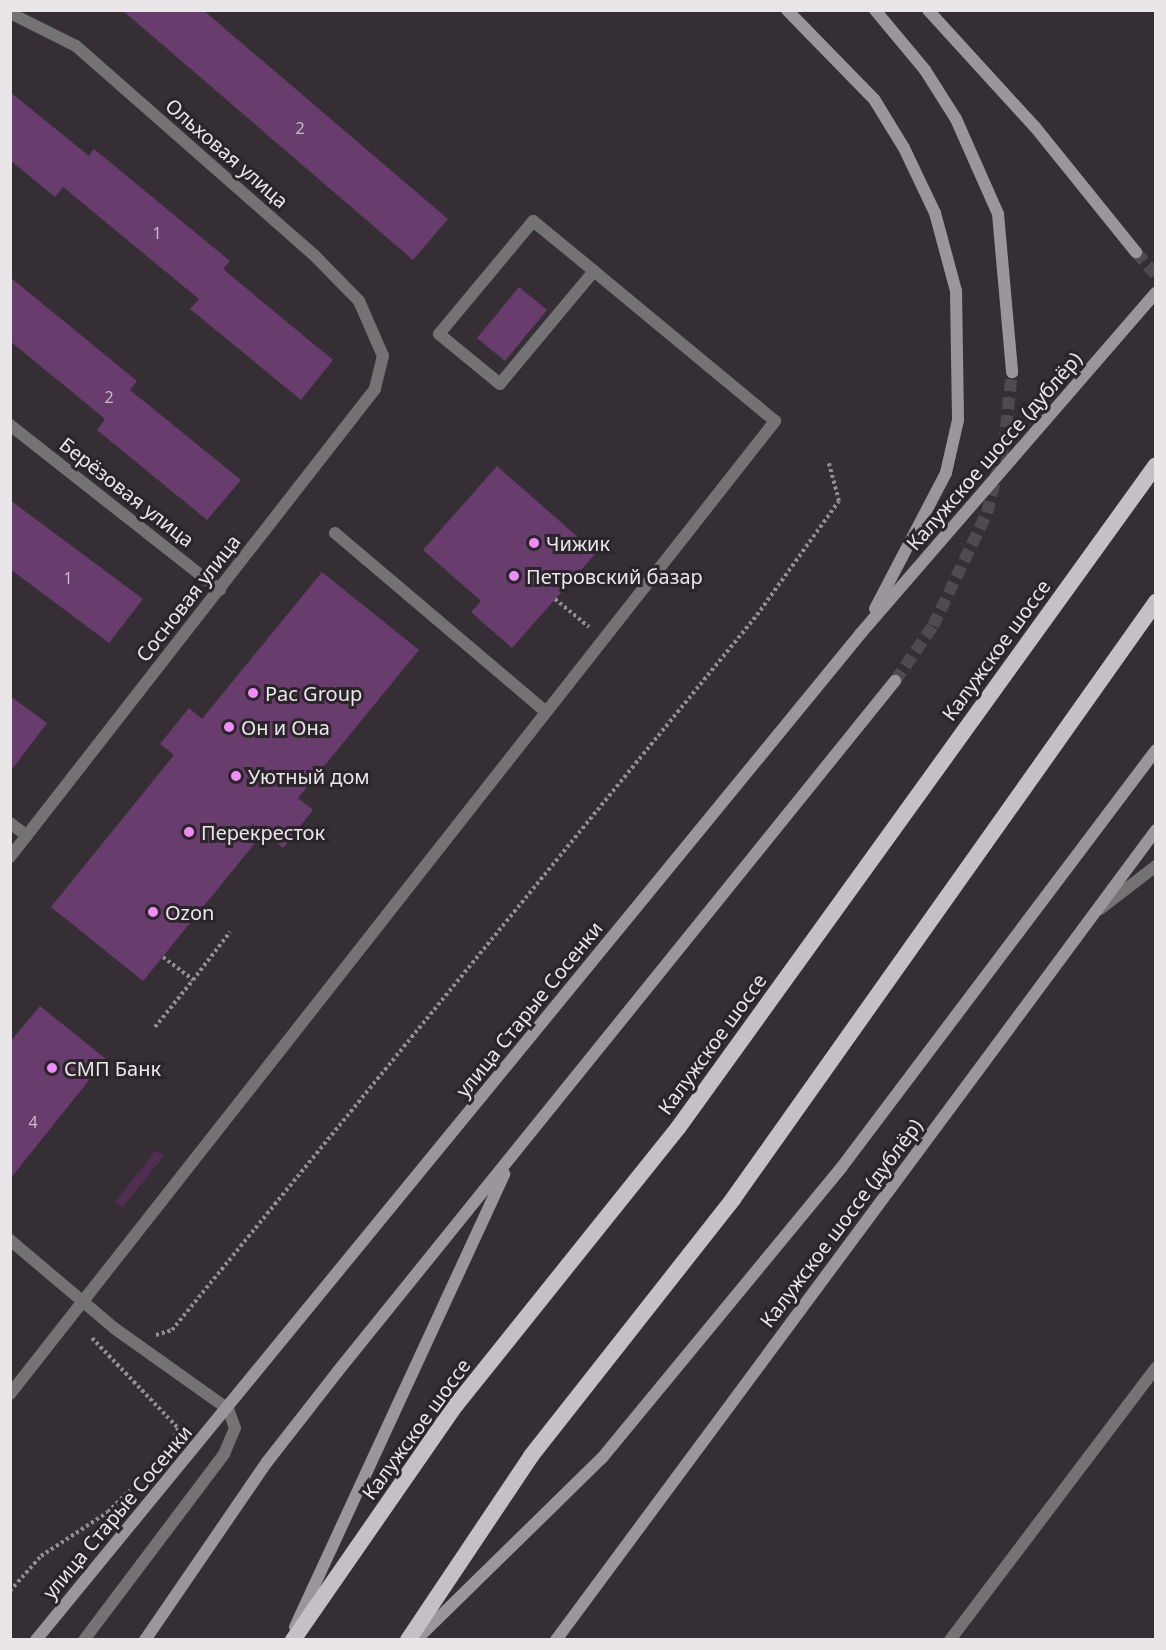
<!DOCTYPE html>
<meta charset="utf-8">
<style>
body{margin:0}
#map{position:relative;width:1166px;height:1650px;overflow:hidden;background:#352f35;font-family:"Noto Sans",sans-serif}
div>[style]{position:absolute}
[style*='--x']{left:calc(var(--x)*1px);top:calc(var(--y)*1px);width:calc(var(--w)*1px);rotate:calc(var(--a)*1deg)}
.green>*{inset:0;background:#4f2e52}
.building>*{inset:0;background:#683c6c}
.secondary-tunnel>*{height:12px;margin-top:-6px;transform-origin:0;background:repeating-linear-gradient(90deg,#504a50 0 12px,transparent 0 18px)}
.path>*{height:4px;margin-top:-2px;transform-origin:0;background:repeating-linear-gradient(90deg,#938e93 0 3px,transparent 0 6px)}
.service>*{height:12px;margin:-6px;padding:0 6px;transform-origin:6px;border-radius:6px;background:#757275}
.minor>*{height:12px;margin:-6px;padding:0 6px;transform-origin:6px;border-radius:6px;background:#757275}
.tertiary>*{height:12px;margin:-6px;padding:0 6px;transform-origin:6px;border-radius:6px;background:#757275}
.secondary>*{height:12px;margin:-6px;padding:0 6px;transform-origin:6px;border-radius:6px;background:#9b969c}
.trunk>*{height:16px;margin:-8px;padding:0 8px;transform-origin:8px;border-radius:8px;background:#c6bfc6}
.dots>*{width:16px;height:16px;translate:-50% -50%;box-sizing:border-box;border:3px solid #2b252b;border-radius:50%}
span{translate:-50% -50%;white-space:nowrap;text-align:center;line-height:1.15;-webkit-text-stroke:6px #2b252b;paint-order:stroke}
.number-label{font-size:16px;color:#c9bbca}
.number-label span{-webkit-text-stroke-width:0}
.street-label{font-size:20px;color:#e9e5e9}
.poi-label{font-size:20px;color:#e9e5e9}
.left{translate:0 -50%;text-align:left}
.frame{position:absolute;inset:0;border:12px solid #e9e5e9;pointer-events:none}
</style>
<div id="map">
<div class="green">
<div style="clip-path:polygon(156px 1150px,164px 1156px,122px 1208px,115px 1202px)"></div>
</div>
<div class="building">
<div style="clip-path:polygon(122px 10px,203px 10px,448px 219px,413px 260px)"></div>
<div style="clip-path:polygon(10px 92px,89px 156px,94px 149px,230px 261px,223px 269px,333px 360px,301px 400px,190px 309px,199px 299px,63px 187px,55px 197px,10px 160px)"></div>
<div style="clip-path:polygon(10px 277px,137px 381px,130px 390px,241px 480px,207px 520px,97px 430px,105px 419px,10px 341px)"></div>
<div style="clip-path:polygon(519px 287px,547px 310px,505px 361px,477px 338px)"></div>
<div style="clip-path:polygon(497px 466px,596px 553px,512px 648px,471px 612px,481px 601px,423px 550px)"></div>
<div style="clip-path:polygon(10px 500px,143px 599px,109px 643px,10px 569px)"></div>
<div style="clip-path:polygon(322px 572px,419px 650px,298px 798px,313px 810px,283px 848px,264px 832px,143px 981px,51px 907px,174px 755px,160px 744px,189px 708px,202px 719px)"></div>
<div style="clip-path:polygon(10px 696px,47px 723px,13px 768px,10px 766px)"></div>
<div style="clip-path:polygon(40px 1006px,106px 1059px,10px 1179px,10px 1042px)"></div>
</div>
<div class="secondary-tunnel">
<div style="--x:1136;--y:252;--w:30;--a:49"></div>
<div style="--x:895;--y:681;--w:67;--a:-55.4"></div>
<div style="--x:933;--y:626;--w:125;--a:-64.5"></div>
<div style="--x:987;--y:513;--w:70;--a:-76"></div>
<div style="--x:1004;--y:445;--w:73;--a:-83.7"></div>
</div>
<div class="path">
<div style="--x:555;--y:599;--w:44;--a:39.5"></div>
<div style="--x:163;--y:957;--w:38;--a:37"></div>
<div style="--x:193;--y:980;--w:61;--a:-52.4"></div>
<div style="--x:155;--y:1027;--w:60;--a:-51"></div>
<div style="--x:156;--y:1335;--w:17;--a:-17"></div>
<div style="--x:172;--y:1330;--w:924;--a:-50.71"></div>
<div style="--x:757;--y:615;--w:140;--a:-54.3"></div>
<div style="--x:839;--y:501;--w:39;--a:-105"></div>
<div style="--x:92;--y:1338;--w:124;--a:46.3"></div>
<div style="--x:178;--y:1428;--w:9;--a:111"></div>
<div style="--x:10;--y:1591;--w:47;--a:-48.5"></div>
<div style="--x:41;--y:1556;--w:80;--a:-33.3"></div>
<div style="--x:108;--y:1512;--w:31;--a:-45"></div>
</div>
<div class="service">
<div style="--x:335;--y:533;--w:275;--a:40.3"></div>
<div style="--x:10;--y:823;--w:21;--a:37"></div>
<div style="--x:10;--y:1240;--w:136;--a:40.2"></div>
<div style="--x:114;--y:1328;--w:140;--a:35.4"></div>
<div style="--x:10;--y:1394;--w:1238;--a:-51.82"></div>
<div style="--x:775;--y:421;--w:235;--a:-140.4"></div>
<div style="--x:594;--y:271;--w:147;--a:129.8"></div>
<div style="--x:500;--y:384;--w:79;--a:-140.7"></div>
<div style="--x:439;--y:334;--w:147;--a:-50.2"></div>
<div style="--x:533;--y:221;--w:79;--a:39.3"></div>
</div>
<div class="minor">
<div style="--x:10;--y:13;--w:74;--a:26.6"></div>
<div style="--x:76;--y:46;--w:318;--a:41.3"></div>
<div style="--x:315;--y:256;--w:63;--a:45.6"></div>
<div style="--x:359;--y:301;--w:60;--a:66.4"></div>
<div style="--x:383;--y:356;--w:34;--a:104"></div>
<div style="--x:375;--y:389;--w:594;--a:127.95"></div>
<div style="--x:10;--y:425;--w:267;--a:38.2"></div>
<div style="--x:84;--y:1640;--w:233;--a:-53"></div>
<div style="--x:224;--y:1454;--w:28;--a:-67"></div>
<div style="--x:235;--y:1428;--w:20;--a:-110"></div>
<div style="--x:950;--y:1640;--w:341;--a:-52.9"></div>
</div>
<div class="tertiary">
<div style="--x:1100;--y:909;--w:71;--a:-37.5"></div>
</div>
<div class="secondary">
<div style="--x:787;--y:10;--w:124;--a:45.7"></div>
<div style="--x:874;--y:99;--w:57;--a:58.5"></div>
<div style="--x:904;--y:148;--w:72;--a:64.5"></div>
<div style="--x:935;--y:213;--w:81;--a:74.9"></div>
<div style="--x:956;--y:291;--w:129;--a:89.1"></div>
<div style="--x:958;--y:420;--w:54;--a:102.8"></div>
<div style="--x:946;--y:473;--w:153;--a:117.6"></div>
<div style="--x:875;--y:10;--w:78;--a:50.2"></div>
<div style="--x:925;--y:70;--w:58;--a:57.7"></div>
<div style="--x:956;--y:119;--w:104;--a:66.1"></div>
<div style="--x:998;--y:214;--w:159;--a:84.9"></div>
<div style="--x:928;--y:10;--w:159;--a:47.6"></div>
<div style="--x:1035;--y:127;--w:161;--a:51.1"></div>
<div style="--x:295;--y:1627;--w:499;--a:-65.2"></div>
<div style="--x:36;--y:1640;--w:1302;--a:-50.67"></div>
<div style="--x:861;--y:633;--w:450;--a:-49.1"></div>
<div style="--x:145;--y:1640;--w:216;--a:-55.6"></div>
<div style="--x:267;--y:1462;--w:115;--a:-52"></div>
<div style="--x:338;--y:1371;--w:887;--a:-51.09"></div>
<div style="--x:416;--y:1640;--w:260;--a:-44.4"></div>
<div style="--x:602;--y:1458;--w:376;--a:-50.5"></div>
<div style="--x:841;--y:1168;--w:523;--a:-53"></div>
<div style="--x:556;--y:1640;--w:1008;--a:-53.47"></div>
</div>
<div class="trunk">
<div style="--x:293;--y:1640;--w:286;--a:-55.3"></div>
<div style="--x:456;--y:1405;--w:355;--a:-51.3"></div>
<div style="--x:678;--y:1128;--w:817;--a:-54.21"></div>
<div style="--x:408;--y:1640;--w:221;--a:-56.2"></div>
<div style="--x:531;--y:1456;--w:327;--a:-51.8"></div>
<div style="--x:733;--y:1199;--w:732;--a:-54.68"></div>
</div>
<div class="dots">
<div style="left:534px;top:543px;background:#ee8cf8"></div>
<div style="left:514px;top:576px;background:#ee8cf8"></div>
<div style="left:253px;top:693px;background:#ee8cf8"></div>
<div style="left:229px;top:727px;background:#ee8cf8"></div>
<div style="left:236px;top:776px;background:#ee8cf8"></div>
<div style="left:189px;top:832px;background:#ee8cf8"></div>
<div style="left:153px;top:912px;background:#ee8cf8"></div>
<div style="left:52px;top:1068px;background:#ee8cf8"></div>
</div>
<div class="number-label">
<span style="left:300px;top:128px">2</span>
<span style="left:157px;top:233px">1</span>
<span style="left:109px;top:397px">2</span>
<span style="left:68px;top:578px">1</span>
<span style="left:33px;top:1122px">4</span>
</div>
<div class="street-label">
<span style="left:227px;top:153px;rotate:41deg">Ольховая улица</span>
<span style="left:994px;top:451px;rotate:-49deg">Калужское шоссе (дублёр)</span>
<span style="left:127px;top:492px;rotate:38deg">Берёзовая улица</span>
<span style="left:188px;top:598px;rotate:-52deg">Сосновая улица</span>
<span style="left:996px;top:650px;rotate:-54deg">Калужское шоссе</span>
<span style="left:529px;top:1009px;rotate:-51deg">улица Старые Сосенки</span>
<span style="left:712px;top:1044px;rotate:-54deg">Калужское шоссе</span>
<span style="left:841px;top:1223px;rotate:-53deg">Калужское шоссе (дублёр)</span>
<span style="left:416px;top:1429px;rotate:-54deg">Калужское шоссе</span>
<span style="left:117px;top:1512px;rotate:-50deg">улица Старые Сосенки</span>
</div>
<div class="poi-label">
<span class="left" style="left:546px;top:543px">Чижик</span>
<span class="left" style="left:526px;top:576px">Петровский базар</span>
<span class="left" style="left:265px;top:693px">Pac Group</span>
<span class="left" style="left:241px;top:727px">Он и Она</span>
<span class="left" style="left:248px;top:776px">Уютный дом</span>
<span class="left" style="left:201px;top:832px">Перекресток</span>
<span class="left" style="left:165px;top:912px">Ozon</span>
<span class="left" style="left:64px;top:1068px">СМП Банк</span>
</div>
<div class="frame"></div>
</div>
